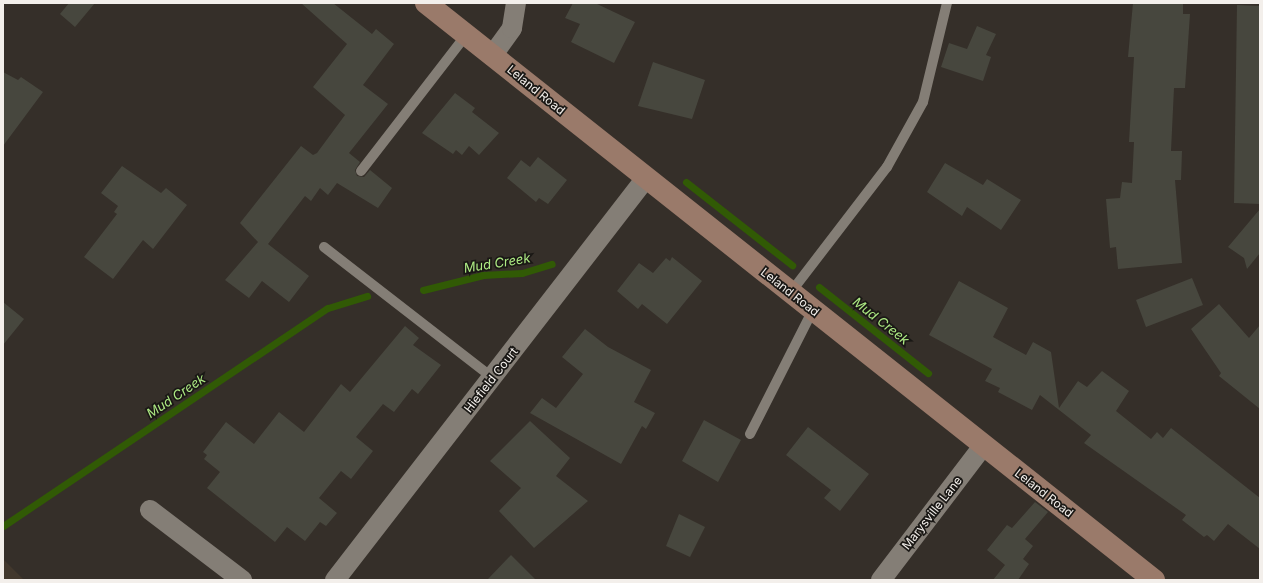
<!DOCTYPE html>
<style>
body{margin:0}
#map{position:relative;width:1263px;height:583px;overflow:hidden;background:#352f29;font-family:Inter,sans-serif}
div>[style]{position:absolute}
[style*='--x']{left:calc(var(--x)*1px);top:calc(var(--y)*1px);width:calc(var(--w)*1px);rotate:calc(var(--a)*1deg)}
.built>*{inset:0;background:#42382d}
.stream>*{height:7px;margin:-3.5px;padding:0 3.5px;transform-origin:3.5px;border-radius:3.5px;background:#315a05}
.building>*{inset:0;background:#47473e}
.lane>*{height:10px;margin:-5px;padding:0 5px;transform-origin:5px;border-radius:5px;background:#847e76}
.street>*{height:20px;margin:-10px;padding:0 10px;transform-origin:10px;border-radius:10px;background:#847e76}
.secondary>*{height:22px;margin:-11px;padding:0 11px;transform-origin:11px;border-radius:11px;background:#9a7a6a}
span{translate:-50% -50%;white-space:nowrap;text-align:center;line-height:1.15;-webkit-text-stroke:3.5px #1a1815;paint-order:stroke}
.street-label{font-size:12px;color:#f3efeb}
.water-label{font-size:13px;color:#aeeb84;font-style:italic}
.frame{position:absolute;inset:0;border:4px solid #f3efeb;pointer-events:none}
</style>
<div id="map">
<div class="built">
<div style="clip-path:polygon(3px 559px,24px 580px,3px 580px)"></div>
</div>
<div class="stream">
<div style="--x:686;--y:182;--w:135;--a:38.1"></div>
<div style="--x:819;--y:287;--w:139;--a:38.3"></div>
<div style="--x:423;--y:290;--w:62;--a:-14"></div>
<div style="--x:483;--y:275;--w:39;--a:-3"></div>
<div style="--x:522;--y:273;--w:31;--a:-17"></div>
<div style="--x:3;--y:526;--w:391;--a:-33.9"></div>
<div style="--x:328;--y:308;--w:41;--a:-17.1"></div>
</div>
<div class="building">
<div style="clip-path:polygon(69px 3px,95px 3px,75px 27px,60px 14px)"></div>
<div style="clip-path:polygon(301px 3px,333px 3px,372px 34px,376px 29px,394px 44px,363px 85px,388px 104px,349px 153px,360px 162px,355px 170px,357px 176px,364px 177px,370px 170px,392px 188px,378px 208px,337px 183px,328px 195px,320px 188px,311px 201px,305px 196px,268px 244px,309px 276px,289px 302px,262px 281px,249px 298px,225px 280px,258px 242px,240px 223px,301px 146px,313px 155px,317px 153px,345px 115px,313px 87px,347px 44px)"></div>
<div style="clip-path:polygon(573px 3px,595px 3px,635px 22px,614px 63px,571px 42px,580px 24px,565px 18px)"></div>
<div style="clip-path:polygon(1133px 3px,1183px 3px,1183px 14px,1190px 14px,1185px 88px,1174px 88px,1171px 151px,1182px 151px,1181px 180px,1175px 180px,1182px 263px,1118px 269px,1116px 247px,1110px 248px,1106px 199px,1120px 198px,1122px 182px,1132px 183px,1134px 142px,1129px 142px,1134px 57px,1128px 57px)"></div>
<div style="clip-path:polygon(1237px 5px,1260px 6px,1260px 204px,1234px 203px)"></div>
<div style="clip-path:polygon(977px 26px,996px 34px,986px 55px,991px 57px,983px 81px,941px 67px,949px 43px,967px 49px)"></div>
<div style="clip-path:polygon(653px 62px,705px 80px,692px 119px,638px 106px)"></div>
<div style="clip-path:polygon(3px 72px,18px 80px,21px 77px,43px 92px,3px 146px)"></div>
<div style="clip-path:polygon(455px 93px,475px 108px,472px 112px,499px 133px,479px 155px,469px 146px,462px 155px,456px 150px,453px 154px,422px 133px)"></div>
<div style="clip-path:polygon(538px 157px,567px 180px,548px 204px,539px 198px,536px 202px,507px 178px,521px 160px,530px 167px)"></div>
<div style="clip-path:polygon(945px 163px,983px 185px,987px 179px,1021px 200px,1001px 230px,967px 207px,962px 216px,927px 192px)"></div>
<div style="clip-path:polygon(122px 166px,161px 193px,166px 188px,187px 205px,153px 249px,143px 240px,113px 279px,84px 257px,117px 214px,114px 212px,118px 206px,101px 193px)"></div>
<div style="clip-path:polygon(1260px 209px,1260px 253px,1247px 269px,1244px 258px,1228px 247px)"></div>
<div style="clip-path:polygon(672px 257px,702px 281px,667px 324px,642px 304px,638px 309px,617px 291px,639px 263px,653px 273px,666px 258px,670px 261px)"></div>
<div style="clip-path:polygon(1192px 278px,1203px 305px,1146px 327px,1136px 300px)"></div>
<div style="clip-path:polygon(959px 281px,1008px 308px,993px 337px,1026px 355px,1033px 342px,1051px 352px,1059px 408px,1078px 381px,1087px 387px,1102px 371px,1129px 391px,1116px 411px,1151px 439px,1157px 432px,1163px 438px,1171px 428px,1260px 498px,1260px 549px,1228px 524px,1214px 541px,1207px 535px,1204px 537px,1182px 520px,1186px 515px,1084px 443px,1091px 435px,1040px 395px,1032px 410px,998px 392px,1000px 388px,985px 381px,992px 369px,929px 335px)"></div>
<div style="clip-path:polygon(3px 302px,24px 319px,3px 345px)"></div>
<div style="clip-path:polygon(1219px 304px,1249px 338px,1260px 325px,1260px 409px,1219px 376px,1221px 373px,1191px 329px)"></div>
<div style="clip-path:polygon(405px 326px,419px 338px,413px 345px,441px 365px,418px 394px,412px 389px,394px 412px,383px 404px,356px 437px,373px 451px,351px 479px,341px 471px,319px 498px,337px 513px,326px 526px,320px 522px,305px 541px,287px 527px,275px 542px,207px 488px,220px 472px,204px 459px,207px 455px,203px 452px,226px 422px,254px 444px,279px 412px,304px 432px,341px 384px,350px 392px)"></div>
<div style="clip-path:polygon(585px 329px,608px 347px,651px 370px,634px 402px,655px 413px,646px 429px,642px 426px,621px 464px,530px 413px,542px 398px,556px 408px,583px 374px,562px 357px)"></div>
<div style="clip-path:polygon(704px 420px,741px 440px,718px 482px,682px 461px)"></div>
<div style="clip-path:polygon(530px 421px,570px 458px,556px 476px,588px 501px,534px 548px,499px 511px,521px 488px,490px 461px)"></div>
<div style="clip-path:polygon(808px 427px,869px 474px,840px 511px,824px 498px,831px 490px,786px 455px)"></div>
<div style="clip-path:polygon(1035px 502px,1048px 512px,1025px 539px,1033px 546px,1023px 559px,1029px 564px,1018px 580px,993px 580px,1005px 565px,987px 550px,1007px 525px,1012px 528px)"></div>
<div style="clip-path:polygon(679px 514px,705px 527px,690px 557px,666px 546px)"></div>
<div style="clip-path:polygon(511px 555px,536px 580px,487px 580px)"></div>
</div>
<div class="lane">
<div style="--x:361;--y:171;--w:172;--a:-52.3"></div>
<div style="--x:324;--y:247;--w:214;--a:37.8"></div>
<div style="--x:791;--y:292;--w:158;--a:-52.5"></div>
<div style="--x:887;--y:167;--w:74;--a:-61"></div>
<div style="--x:923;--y:102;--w:102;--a:-76.4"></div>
<div style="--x:750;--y:434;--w:139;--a:-63.1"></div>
</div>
<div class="street">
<div style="--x:492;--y:56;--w:34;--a:-54"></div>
<div style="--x:512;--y:28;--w:25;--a:-81"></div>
<div style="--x:150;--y:510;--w:116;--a:37.3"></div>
<div style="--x:335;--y:580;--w:508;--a:-52.27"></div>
<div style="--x:881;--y:580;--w:170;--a:-52.7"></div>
</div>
<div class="secondary">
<div style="--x:426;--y:3;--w:929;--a:38.4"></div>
</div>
<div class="street-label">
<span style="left:536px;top:90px;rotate:39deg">Leland Road</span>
<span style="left:790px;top:292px;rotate:38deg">Leland Road</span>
<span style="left:491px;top:380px;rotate:-52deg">Hiefield Court</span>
<span style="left:1044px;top:493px;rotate:38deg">Leland Road</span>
<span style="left:932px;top:513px;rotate:-52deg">Marysville Lane</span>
</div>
<div class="water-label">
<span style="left:497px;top:263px;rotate:-9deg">Mud Creek</span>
<span style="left:881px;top:321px;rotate:38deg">Mud Creek</span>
<span style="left:176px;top:396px;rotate:-34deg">Mud Creek</span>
</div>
<div class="frame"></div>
</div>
